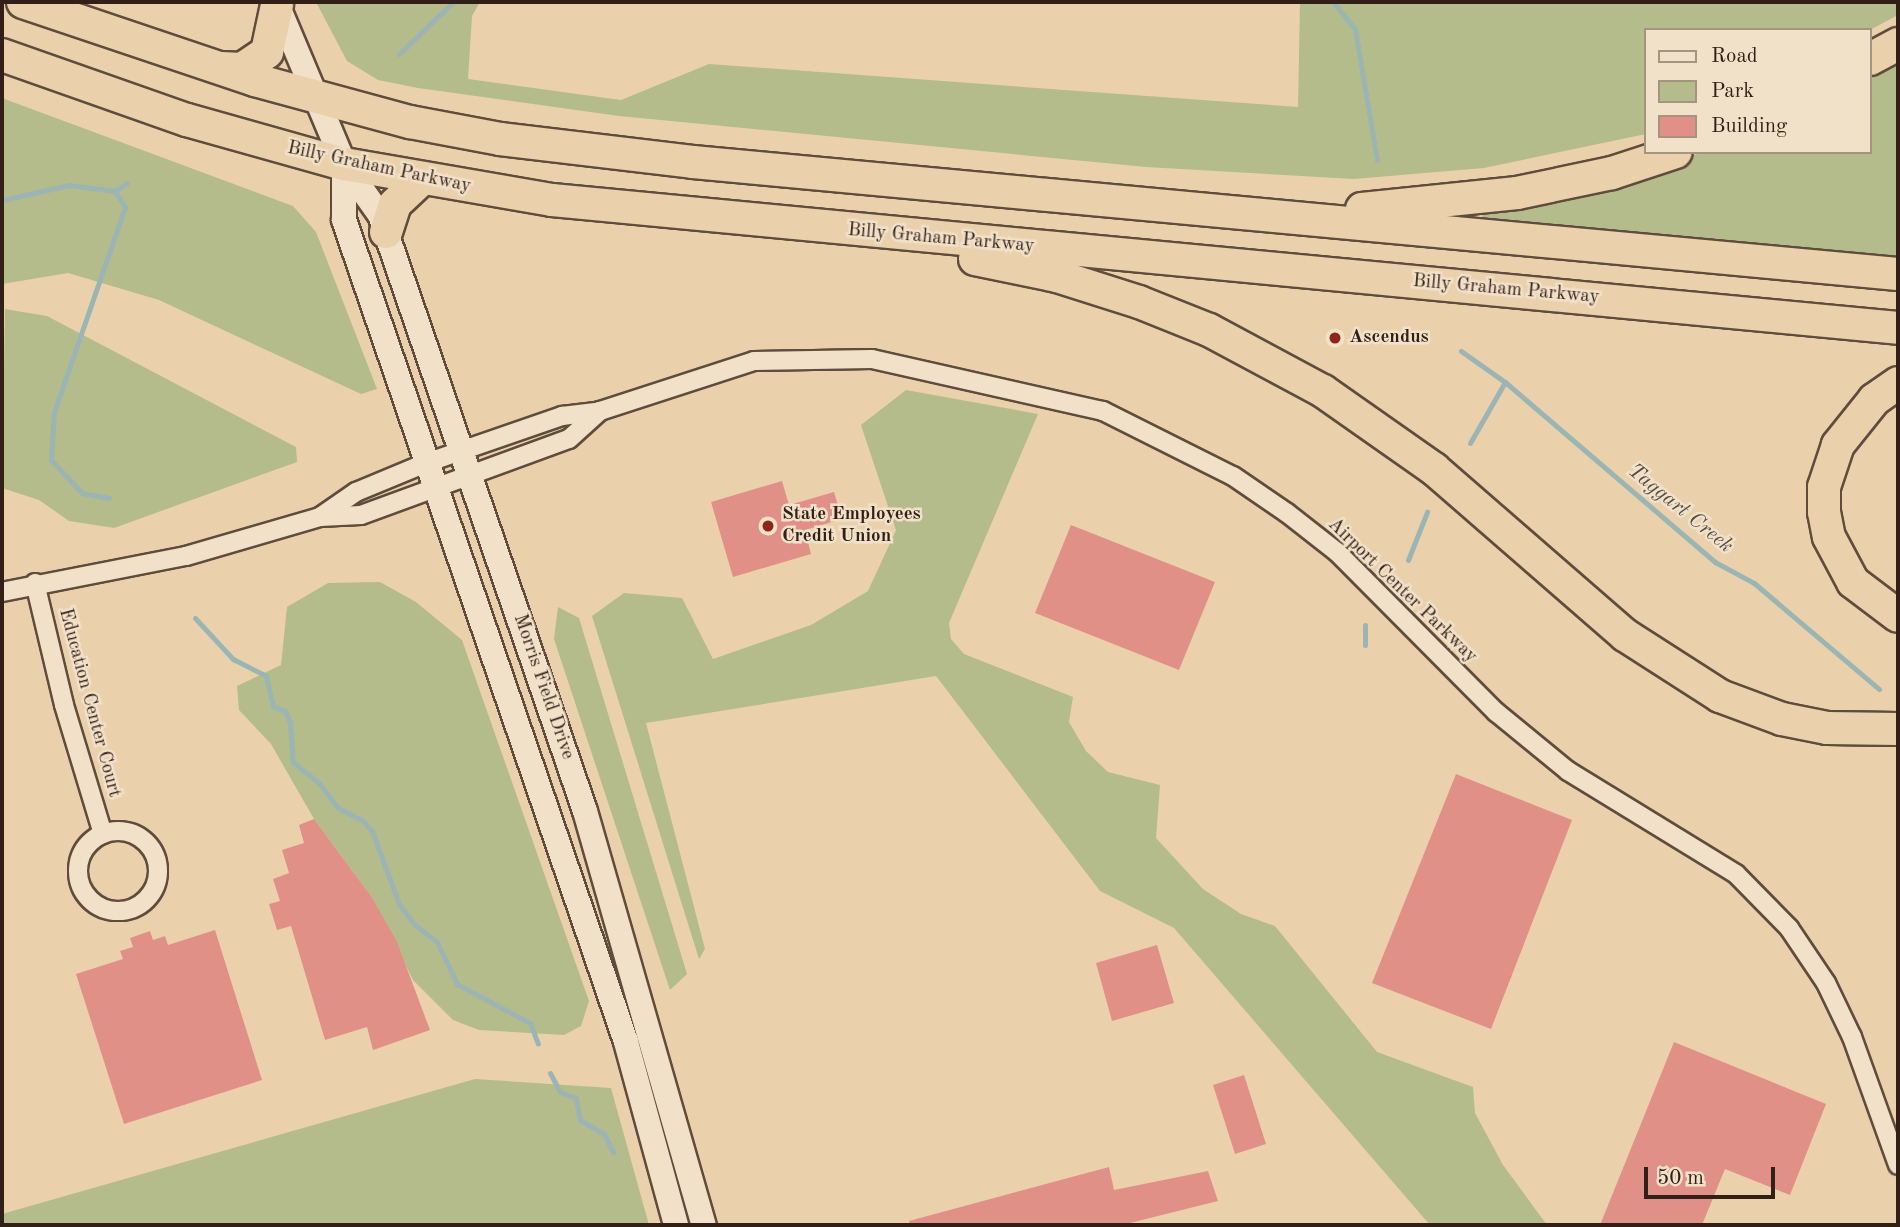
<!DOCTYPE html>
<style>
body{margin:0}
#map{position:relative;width:1900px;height:1227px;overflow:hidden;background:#ead1ac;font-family:"Old Standard TT",serif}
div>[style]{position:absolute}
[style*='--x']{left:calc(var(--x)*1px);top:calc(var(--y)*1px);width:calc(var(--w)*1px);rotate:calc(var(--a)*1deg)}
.green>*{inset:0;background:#b5bc8b}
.stream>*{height:5px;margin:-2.5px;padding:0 2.5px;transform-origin:2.5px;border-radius:2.5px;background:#9bb5b4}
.building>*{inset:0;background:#e19088}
.roads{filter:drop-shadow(2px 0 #604c3d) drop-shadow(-2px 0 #604c3d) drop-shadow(0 2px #604c3d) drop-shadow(0 -2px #604c3d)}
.street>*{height:18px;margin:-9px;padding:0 9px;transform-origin:9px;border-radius:9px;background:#f1e1c9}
.street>.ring{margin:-9px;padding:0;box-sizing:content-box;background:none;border:18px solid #f1e1c9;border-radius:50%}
.secondary>*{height:24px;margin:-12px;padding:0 12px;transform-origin:12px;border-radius:12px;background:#f1e1c9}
.highway>*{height:32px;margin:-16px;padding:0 16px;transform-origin:16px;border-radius:16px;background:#ead1ac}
.dots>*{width:19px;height:19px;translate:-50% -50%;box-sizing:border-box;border:4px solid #f1e1c9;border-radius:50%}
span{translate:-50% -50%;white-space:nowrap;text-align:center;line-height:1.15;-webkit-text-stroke:5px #f1e1c9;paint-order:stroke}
.street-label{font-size:19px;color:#322018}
.poi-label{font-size:19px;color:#322018;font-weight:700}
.left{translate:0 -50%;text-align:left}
.water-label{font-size:21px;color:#524d47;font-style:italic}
.frame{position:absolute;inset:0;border:4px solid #322018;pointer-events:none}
.legend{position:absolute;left:1644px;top:28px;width:228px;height:126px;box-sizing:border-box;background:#f1e1c9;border:2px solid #a59482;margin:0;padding:9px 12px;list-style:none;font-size:21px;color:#322018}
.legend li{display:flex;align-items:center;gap:14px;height:35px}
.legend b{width:35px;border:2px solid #a59482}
.scale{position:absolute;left:1644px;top:1167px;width:131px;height:32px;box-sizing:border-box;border:4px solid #322018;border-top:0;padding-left:9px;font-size:21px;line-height:24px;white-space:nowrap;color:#322018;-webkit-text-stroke:5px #f1e1c9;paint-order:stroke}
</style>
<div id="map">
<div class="green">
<div style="clip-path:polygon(316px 2px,480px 2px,472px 16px,468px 79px,621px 100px,709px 64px,1298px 107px,1300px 2px,1898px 2px,1898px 15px,1870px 30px,1646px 30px,1646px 134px,1484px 168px,1354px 179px,1146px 167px,619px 116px,418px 88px,378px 80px,347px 61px)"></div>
<div style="clip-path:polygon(1898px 56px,1898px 256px,1482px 218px,1483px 206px,1706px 152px,1870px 152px,1870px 71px)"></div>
<div style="clip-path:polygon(2px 98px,293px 206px,316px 232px,377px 389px,361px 394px,159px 300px,68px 273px,2px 284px)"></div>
<div style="clip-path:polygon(5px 309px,47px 316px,296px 447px,297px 462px,114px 528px,69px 521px,39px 500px,2px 488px)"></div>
<div style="clip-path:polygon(906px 390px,1038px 414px,949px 623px,951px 639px,964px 654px,1073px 697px,1069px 722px,1086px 751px,1108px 772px,1160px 785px,1156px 838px,1203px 889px,1241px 914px,1275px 926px,1377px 1052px,1473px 1087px,1475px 1113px,1503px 1165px,1547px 1225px,1430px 1225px,1174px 928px,1100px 891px,936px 676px,646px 723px,705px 949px,699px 959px,592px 616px,624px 593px,682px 598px,713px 659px,811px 625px,868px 591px,896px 530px,861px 425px)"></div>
<div style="clip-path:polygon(380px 582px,416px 602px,462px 640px,589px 1001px,581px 1026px,564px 1035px,479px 1030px,453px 1020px,413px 980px,371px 896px,314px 819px,271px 744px,239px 710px,237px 686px,281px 665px,287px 607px,328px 583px)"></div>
<div style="clip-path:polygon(558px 607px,579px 618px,687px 974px,670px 990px,554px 639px)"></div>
<div style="clip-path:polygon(475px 1079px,611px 1088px,649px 1225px,2px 1225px,2px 1214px)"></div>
</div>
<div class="stream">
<div style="--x:1333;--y:2;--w:35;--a:51"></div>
<div style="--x:1355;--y:29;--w:133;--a:80.5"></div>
<div style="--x:399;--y:54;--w:75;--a:-43.9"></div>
<div style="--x:2;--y:200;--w:69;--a:-12.6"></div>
<div style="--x:69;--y:185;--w:46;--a:7.4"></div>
<div style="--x:115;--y:191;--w:14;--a:-34"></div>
<div style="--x:1461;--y:351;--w:54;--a:35.2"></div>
<div style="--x:1505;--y:382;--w:277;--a:40.6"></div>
<div style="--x:1715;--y:562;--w:44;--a:28.3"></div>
<div style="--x:1754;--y:583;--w:164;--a:40.3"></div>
<div style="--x:1470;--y:443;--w:70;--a:-60.2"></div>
<div style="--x:109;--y:498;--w:27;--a:-170"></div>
<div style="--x:82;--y:493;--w:45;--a:-133.2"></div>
<div style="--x:51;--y:460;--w:48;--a:-86.4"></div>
<div style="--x:54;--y:412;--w:217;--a:-70.9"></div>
<div style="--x:125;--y:207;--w:19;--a:-122"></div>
<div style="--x:1408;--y:560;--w:52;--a:-68.4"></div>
<div style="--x:195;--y:618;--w:56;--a:47.2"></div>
<div style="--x:233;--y:659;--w:37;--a:27"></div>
<div style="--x:266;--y:676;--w:31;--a:77"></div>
<div style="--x:273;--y:706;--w:13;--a:23"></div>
<div style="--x:285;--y:711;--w:13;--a:67"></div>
<div style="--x:290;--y:723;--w:39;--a:86"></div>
<div style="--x:293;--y:762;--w:33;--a:39"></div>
<div style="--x:319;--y:783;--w:31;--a:53"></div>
<div style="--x:338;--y:808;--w:27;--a:27"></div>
<div style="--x:362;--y:820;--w:15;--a:48"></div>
<div style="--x:372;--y:831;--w:78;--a:69.7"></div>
<div style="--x:399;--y:904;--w:25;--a:53"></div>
<div style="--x:414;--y:924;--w:29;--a:38"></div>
<div style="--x:437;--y:942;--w:47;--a:64.5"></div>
<div style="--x:457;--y:984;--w:83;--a:28.1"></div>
<div style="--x:530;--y:1023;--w:22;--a:69"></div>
<div style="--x:1365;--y:645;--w:20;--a:-90"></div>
<div style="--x:550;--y:1073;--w:21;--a:62"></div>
<div style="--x:560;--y:1092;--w:17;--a:21"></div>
<div style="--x:576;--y:1098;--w:22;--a:80"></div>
<div style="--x:580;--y:1120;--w:28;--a:30"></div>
<div style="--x:604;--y:1134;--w:20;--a:63"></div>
</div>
<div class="building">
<div style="clip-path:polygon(782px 481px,789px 505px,834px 492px,842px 519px,805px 530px,811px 554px,733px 577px,711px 502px)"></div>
<div style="clip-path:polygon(1071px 525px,1215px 582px,1179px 670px,1035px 613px)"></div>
<div style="clip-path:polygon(1456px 774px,1572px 820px,1491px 1029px,1372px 983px)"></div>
<div style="clip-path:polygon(314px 819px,371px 896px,397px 942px,430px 1030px,373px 1050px,367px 1027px,325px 1040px,291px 926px,277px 930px,269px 904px,280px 901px,273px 879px,289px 873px,282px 850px,304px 843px,299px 825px)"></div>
<div style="clip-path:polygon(215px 930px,262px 1080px,124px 1124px,76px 974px,123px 959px,120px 951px,133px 947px,130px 938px,150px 931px,153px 940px,165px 936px,168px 945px)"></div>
<div style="clip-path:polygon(1157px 945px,1174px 1003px,1112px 1021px,1096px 963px)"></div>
<div style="clip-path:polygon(1674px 1042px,1826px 1104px,1790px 1195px,1725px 1169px,1702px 1225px,1600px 1225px)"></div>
<div style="clip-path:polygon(1244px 1075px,1266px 1144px,1235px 1154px,1213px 1085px)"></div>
<div style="clip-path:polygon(1109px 1167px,1114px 1190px,1208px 1171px,1218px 1201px,1122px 1225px,910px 1225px,909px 1221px)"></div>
</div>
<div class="roads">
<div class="street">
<div style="--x:320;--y:517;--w:44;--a:-34.8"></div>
<div style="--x:356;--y:492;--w:76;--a:-22.5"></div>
<div style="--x:426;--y:463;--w:144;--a:-19.1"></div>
<div style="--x:562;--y:416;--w:38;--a:-7"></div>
<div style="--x:600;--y:411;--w:162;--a:-18"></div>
<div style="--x:754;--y:361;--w:118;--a:-1"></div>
<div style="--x:872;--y:359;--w:237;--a:12.7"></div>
<div style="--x:1103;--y:411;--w:145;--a:26.6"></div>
<div style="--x:1233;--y:476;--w:65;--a:34.4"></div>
<div style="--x:1287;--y:513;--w:63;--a:38"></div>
<div style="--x:1337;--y:552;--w:226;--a:45.2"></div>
<div style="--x:1496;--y:712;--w:93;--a:39.3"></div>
<div style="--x:1568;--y:771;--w:197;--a:31.5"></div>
<div style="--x:1736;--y:874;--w:76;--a:45.5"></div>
<div style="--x:1789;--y:928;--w:66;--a:56.1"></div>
<div style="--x:1826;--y:983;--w:60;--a:64.3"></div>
<div style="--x:1852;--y:1037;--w:136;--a:70.2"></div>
<div style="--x:35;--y:583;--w:125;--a:76.6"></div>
<div style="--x:64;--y:705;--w:135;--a:73.2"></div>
<div style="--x:2;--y:592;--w:187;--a:-11.1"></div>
<div style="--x:186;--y:556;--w:140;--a:-16.2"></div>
<div style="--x:320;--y:517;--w:41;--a:-2.8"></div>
<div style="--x:361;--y:515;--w:221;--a:-20.1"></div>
<div style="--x:569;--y:439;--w:42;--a:-42.1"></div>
<div class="ring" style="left:78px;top:831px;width:62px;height:62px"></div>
</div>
<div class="secondary">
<div style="--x:276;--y:2;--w:176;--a:67.2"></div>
<div style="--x:344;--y:164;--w:62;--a:54.8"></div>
<div style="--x:380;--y:215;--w:630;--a:71.02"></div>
<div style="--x:585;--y:811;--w:431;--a:74"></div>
<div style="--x:344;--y:164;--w:56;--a:90"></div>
<div style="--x:344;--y:220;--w:869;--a:71.06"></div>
<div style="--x:626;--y:1042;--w:190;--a:74.7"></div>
</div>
<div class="highway">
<div style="--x:23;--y:2;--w:245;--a:18.6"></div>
<div style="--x:255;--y:80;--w:161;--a:15.2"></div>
<div style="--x:410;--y:122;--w:92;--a:10.7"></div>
<div style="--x:500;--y:139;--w:194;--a:6.8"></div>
<div style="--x:693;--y:162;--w:1210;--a:5.31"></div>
<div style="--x:2;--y:55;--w:196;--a:19.4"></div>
<div style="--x:187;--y:120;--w:163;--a:15.7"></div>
<div style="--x:344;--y:164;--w:211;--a:9.8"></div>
<div style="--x:552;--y:200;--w:1352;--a:5.43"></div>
<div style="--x:1870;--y:59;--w:32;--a:-28"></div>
<div style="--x:221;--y:68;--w:21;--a:3"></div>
<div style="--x:242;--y:69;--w:30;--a:-34"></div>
<div style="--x:267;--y:52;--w:48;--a:-78"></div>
<div style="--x:1362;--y:209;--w:156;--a:-5.9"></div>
<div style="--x:1517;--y:193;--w:97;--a:-11.9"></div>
<div style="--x:1612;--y:173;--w:67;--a:-18.2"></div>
<div style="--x:386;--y:232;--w:29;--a:-72"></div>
<div style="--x:395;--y:204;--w:35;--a:-43"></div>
<div style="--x:975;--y:259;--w:84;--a:11.7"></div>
<div style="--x:1057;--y:276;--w:86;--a:17.6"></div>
<div style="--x:1139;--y:302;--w:75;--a:21.8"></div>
<div style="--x:1209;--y:330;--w:129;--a:28.2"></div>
<div style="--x:1323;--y:391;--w:136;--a:35.1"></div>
<div style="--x:1434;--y:469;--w:253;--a:41"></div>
<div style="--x:1625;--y:635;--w:113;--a:32.7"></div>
<div style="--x:1720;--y:696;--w:66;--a:20.4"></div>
<div style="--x:1782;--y:719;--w:46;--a:11.3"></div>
<div style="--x:1827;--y:728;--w:71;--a:0.8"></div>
<div style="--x:1898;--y:383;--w:29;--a:145"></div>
<div style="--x:1874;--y:400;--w:58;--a:128.7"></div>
<div style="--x:1838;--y:445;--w:44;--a:108.4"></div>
<div style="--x:1824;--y:487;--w:25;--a:90"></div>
<div style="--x:1824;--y:512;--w:25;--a:79"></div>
<div style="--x:1829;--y:537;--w:51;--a:61.9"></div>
<div style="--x:1853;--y:582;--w:56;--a:37.1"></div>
</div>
</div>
<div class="dots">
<div style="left:1335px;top:338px;background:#8f2418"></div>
<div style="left:768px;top:526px;background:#8f2418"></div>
</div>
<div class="street-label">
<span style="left:379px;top:168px;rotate:12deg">Billy Graham Parkway</span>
<span style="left:941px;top:239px;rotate:5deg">Billy Graham Parkway</span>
<span style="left:1506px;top:290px;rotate:5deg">Billy Graham Parkway</span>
<span style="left:1402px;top:591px;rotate:44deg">Airport Center Parkway</span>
<span style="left:543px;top:687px;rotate:71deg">Morris Field Drive</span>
<span style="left:89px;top:703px;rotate:75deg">Education Center Court</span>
</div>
<div class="poi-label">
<span class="left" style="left:1349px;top:338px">Ascendus</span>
<span class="left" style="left:782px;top:526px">State Employees<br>Credit Union</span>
</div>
<div class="water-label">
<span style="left:1680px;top:509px;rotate:39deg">Taggart Creek</span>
</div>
<div class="frame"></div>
<ul class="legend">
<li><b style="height:9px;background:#f1e1c9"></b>Road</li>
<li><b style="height:19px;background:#b5bc8b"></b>Park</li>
<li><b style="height:19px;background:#e19088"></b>Building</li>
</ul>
<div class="scale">50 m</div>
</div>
